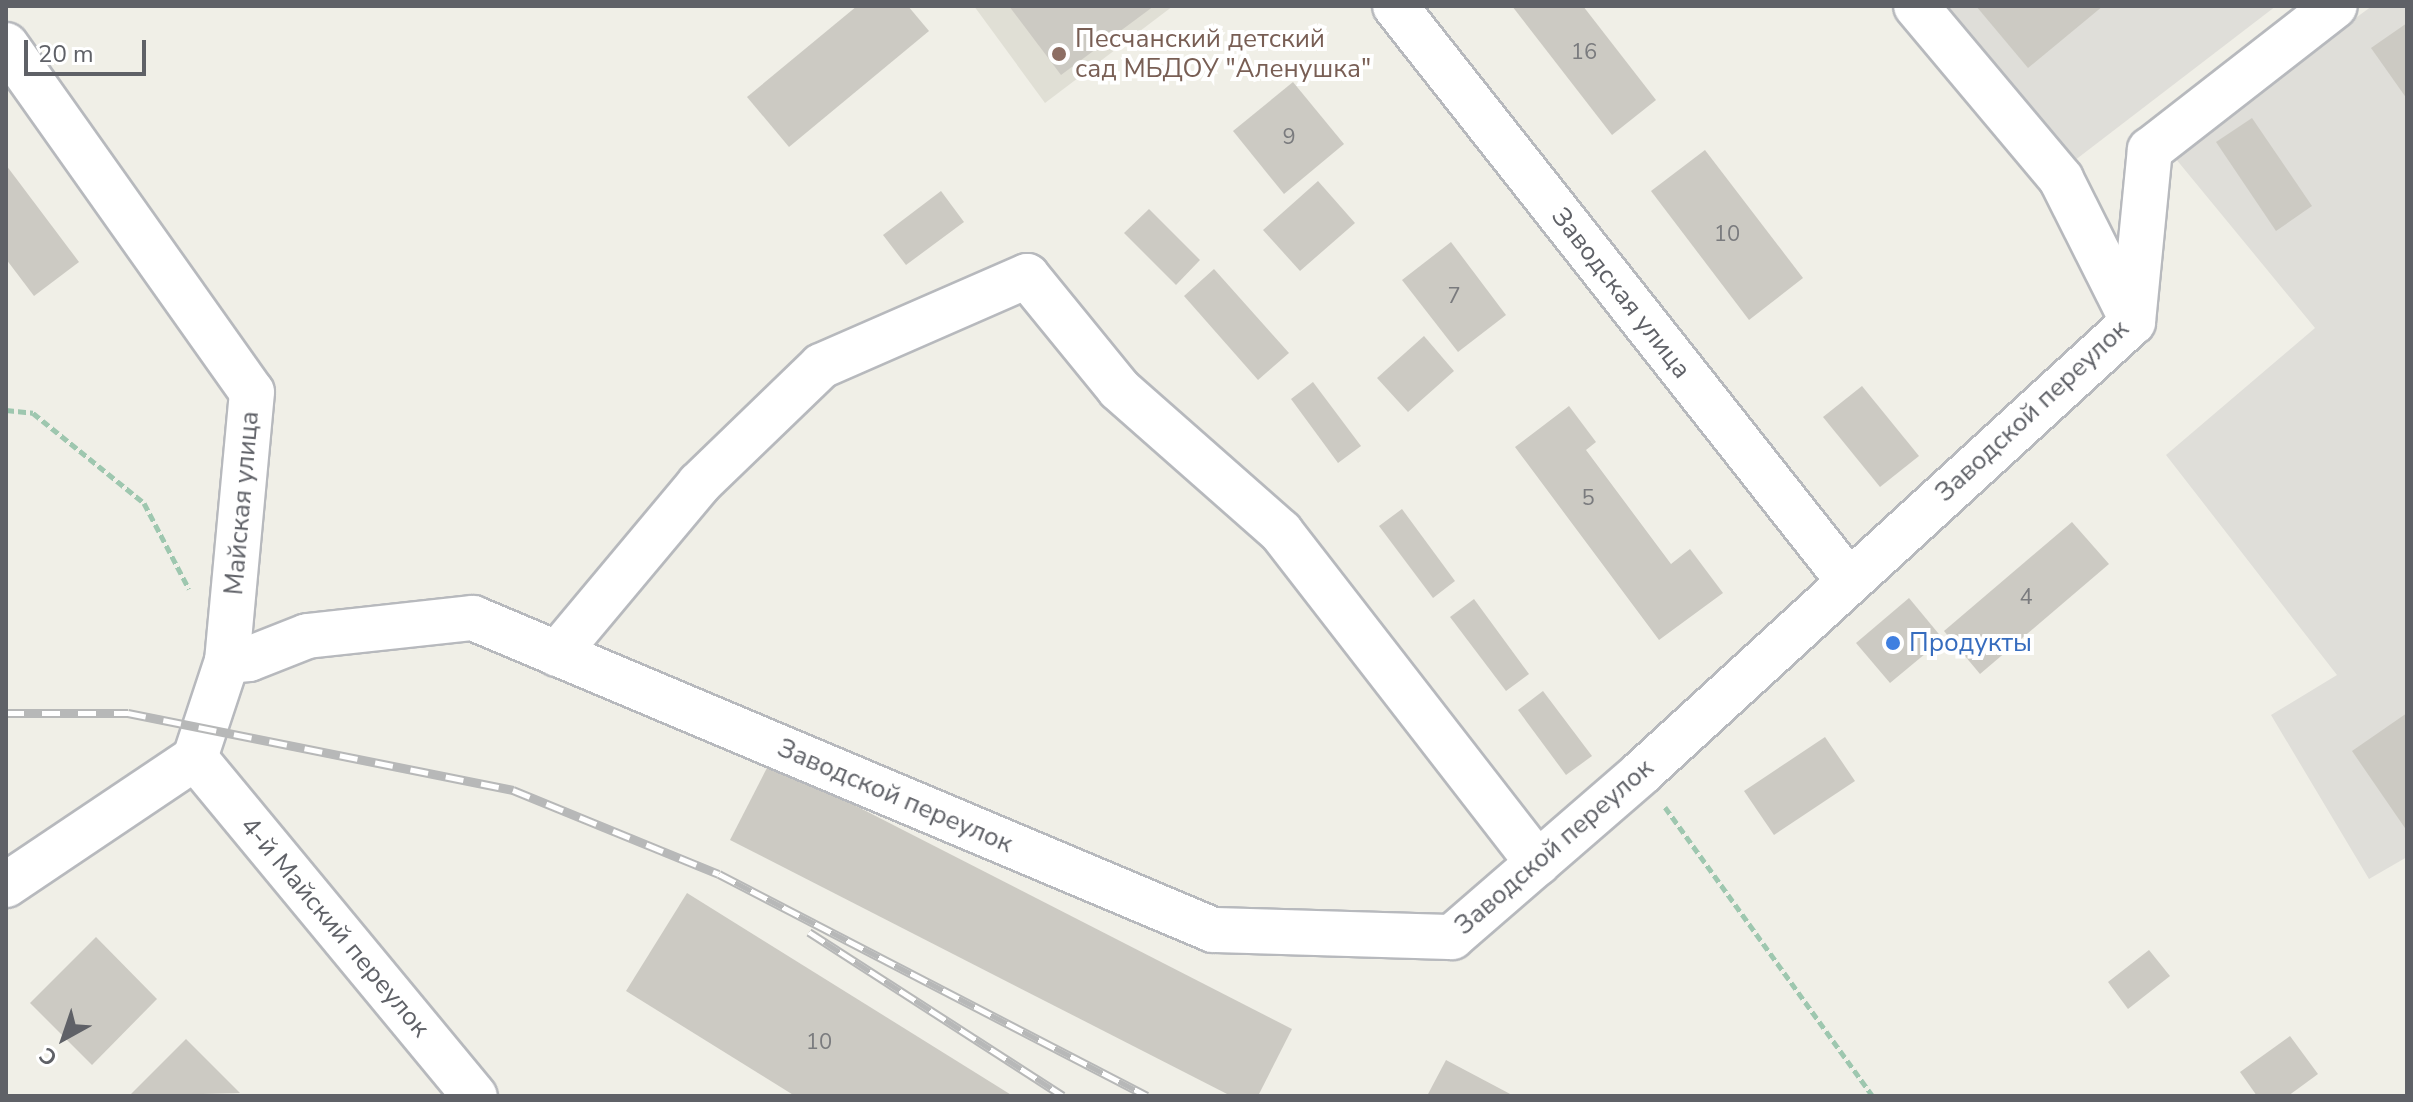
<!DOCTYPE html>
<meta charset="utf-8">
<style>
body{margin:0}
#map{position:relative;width:2413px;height:1102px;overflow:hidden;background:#f0efe7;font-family:"Nunito Sans",sans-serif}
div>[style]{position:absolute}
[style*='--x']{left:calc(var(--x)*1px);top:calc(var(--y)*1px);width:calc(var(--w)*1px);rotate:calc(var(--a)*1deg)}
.industrial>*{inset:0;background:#dfded9}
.education>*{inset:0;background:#e0dfd5}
.building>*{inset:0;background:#cccac3}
.path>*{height:5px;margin-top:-2.5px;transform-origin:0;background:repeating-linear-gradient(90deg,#9ec7af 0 8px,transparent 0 12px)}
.roads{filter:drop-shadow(2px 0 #b7b9bd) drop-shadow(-2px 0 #b7b9bd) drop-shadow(0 2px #b7b9bd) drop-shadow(0 -2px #b7b9bd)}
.minor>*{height:44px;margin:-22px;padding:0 22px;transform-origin:22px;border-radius:22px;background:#fff}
.rail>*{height:9px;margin-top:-4.5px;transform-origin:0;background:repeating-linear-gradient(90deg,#fff 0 18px,#b7b8b8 0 36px);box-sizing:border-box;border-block:2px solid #b7b8b8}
.dots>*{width:22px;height:22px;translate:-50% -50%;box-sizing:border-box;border:4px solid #fff;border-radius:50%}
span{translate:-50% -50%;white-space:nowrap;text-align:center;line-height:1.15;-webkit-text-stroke:8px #fff;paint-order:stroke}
.number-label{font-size:22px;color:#7a7b7e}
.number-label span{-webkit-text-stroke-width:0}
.education-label{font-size:26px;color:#785e54}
.left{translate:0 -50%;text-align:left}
.street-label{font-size:26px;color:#5f6167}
.shop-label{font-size:26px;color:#366cbe}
.frame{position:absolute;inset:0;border:8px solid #5f6167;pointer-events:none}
.north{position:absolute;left:24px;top:998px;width:80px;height:80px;-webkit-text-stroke:6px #fff;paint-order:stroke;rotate:220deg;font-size:22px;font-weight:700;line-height:32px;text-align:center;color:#5f6167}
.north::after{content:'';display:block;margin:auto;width:28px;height:36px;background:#5f6167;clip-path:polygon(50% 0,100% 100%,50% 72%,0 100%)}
.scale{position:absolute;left:24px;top:40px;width:122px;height:36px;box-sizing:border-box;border:4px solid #5f6167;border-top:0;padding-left:10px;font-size:24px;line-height:28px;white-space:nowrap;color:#5f6167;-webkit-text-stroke:6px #fff;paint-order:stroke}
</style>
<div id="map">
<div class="industrial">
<div style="clip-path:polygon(1892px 6px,2276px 6px,2040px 187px)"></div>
<div style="clip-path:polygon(2372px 6px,2407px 6px,2407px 857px,2369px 879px,2271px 715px,2337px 675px,2166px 455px,2315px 328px,2171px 153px)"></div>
</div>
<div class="education">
<div style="clip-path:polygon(974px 6px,1173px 6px,1045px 103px)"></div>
</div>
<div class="building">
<div style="clip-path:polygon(857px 6px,908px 6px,929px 31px,789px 147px,747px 97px)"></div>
<div style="clip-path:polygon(1009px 6px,1154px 6px,1061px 75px)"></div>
<div style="clip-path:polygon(1512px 6px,1583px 6px,1656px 100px,1612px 135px)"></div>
<div style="clip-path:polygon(1976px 6px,2103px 6px,2028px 68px)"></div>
<div style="clip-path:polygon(2407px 23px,2407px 99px,2371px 48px)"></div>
<div style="clip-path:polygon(1293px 82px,1344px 144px,1284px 194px,1233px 131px)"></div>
<div style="clip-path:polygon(2252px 118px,2312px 206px,2276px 231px,2216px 142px)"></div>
<div style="clip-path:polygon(1705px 150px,1803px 278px,1749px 320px,1651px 191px)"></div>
<div style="clip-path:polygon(6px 165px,79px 262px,34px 296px,6px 259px)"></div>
<div style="clip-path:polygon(1318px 181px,1355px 223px,1300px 271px,1263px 230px)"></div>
<div style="clip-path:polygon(941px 191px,964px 222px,906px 265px,883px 235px)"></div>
<div style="clip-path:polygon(1149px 209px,1200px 260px,1176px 285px,1124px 233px)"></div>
<div style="clip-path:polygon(1451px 242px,1506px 315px,1458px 352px,1402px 280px)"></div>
<div style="clip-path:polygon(1214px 269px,1289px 353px,1258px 380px,1184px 296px)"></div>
<div style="clip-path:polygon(1424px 336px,1454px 371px,1408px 412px,1377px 378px)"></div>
<div style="clip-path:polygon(1313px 382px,1361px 446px,1338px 463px,1291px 399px)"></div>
<div style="clip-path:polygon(1862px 386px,1919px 456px,1880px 487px,1823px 417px)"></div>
<div style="clip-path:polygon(1569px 406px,1596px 442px,1586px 450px,1671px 564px,1690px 549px,1723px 593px,1659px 640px,1515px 447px)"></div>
<div style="clip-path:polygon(1402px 509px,1455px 581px,1433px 598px,1379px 526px)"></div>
<div style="clip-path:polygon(2072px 522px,2109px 564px,1980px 674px,1944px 631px)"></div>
<div style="clip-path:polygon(1909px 598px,1943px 639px,1890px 683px,1856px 643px)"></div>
<div style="clip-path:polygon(1474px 599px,1529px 674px,1506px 691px,1450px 617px)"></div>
<div style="clip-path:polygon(1543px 691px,1592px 756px,1566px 775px,1518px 710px)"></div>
<div style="clip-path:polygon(2407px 713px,2407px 831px,2352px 751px)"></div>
<div style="clip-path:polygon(1825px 737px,1855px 781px,1774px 835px,1744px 791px)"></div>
<div style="clip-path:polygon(770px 762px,1292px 1029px,1258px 1096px,1231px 1096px,730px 840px)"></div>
<div style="clip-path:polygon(687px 893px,1013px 1096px,795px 1096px,626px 991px)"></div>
<div style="clip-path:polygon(96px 937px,157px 999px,92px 1065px,30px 1003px)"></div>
<div style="clip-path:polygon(2149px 950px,2170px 976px,2128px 1009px,2108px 982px)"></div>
<div style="clip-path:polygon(2290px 1036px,2318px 1074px,2288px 1096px,2257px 1096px,2240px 1072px)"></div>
<div style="clip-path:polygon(186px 1039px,240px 1093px,129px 1096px)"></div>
<div style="clip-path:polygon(1446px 1060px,1514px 1096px,1427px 1096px)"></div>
</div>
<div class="path">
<div style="--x:6;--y:410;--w:27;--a:6"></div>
<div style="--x:33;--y:413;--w:143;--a:39"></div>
<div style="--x:144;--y:503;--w:97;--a:62.4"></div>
<div style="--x:1665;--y:807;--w:356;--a:54.3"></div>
</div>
<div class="roads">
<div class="minor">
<div style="--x:1395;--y:6;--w:730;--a:51.73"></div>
<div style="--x:1916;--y:6;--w:226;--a:50"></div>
<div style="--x:2061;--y:179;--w:160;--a:63.3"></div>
<div style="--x:6;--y:45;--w:425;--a:54.7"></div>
<div style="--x:252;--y:392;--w:270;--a:95.3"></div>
<div style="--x:227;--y:661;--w:102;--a:108.3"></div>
<div style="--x:195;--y:758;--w:228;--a:146.1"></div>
<div style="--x:557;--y:654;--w:222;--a:-50.1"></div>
<div style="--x:699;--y:484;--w:170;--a:-44"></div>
<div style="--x:821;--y:366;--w:225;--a:-23.6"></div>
<div style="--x:1027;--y:276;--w:146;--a:50.8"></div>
<div style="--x:1119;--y:389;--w:216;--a:41.4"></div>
<div style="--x:1281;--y:532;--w:419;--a:52.2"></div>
<div style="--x:227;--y:661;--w:22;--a:-5"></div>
<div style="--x:249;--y:659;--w:62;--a:-21.6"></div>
<div style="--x:307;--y:636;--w:167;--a:-6.2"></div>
<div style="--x:473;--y:618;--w:803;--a:22.86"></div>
<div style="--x:1213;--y:930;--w:239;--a:1.7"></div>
<div style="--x:1452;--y:937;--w:250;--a:-40.9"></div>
<div style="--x:1641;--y:773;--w:667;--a:-42.51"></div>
<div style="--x:2133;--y:322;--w:173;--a:-84.4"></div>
<div style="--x:2150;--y:150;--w:234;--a:-37.9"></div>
<div style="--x:195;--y:758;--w:439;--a:50.4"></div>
</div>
</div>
<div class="rail">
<div style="--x:6;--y:713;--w:122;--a:0"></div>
<div style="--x:128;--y:713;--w:393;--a:11.3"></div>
<div style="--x:513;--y:790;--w:222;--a:22.2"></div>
<div style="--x:719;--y:874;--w:482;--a:27.4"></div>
<div style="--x:809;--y:932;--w:302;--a:32.8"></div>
</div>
<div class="dots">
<div style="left:1059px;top:54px;background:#8d6e63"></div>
<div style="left:1893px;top:643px;background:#3f7fe0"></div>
</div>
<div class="number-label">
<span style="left:1584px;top:53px">16</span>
<span style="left:1289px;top:138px">9</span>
<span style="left:1727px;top:235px">10</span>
<span style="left:1454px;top:297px">7</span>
<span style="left:1588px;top:499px">5</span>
<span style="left:2026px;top:598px">4</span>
<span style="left:819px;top:1043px">10</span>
</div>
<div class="education-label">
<span class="left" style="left:1075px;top:54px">Песчанский детский<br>сад МБДОУ "Аленушка"</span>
</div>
<div class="street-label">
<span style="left:1621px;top:293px;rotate:52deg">Заводская улица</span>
<span style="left:2032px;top:411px;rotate:-43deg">Заводской переулок</span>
<span style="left:242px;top:503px;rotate:-85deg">Майская улица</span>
<span style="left:895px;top:796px;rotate:23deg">Заводской переулок</span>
<span style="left:1554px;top:847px;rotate:-41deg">Заводской переулок</span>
<span style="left:335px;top:927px;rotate:50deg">4-й Майский переулок</span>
</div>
<div class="shop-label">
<span class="left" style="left:1909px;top:643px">Продукты</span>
</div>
<div class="frame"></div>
<div class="north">С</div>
<div class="scale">20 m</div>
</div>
